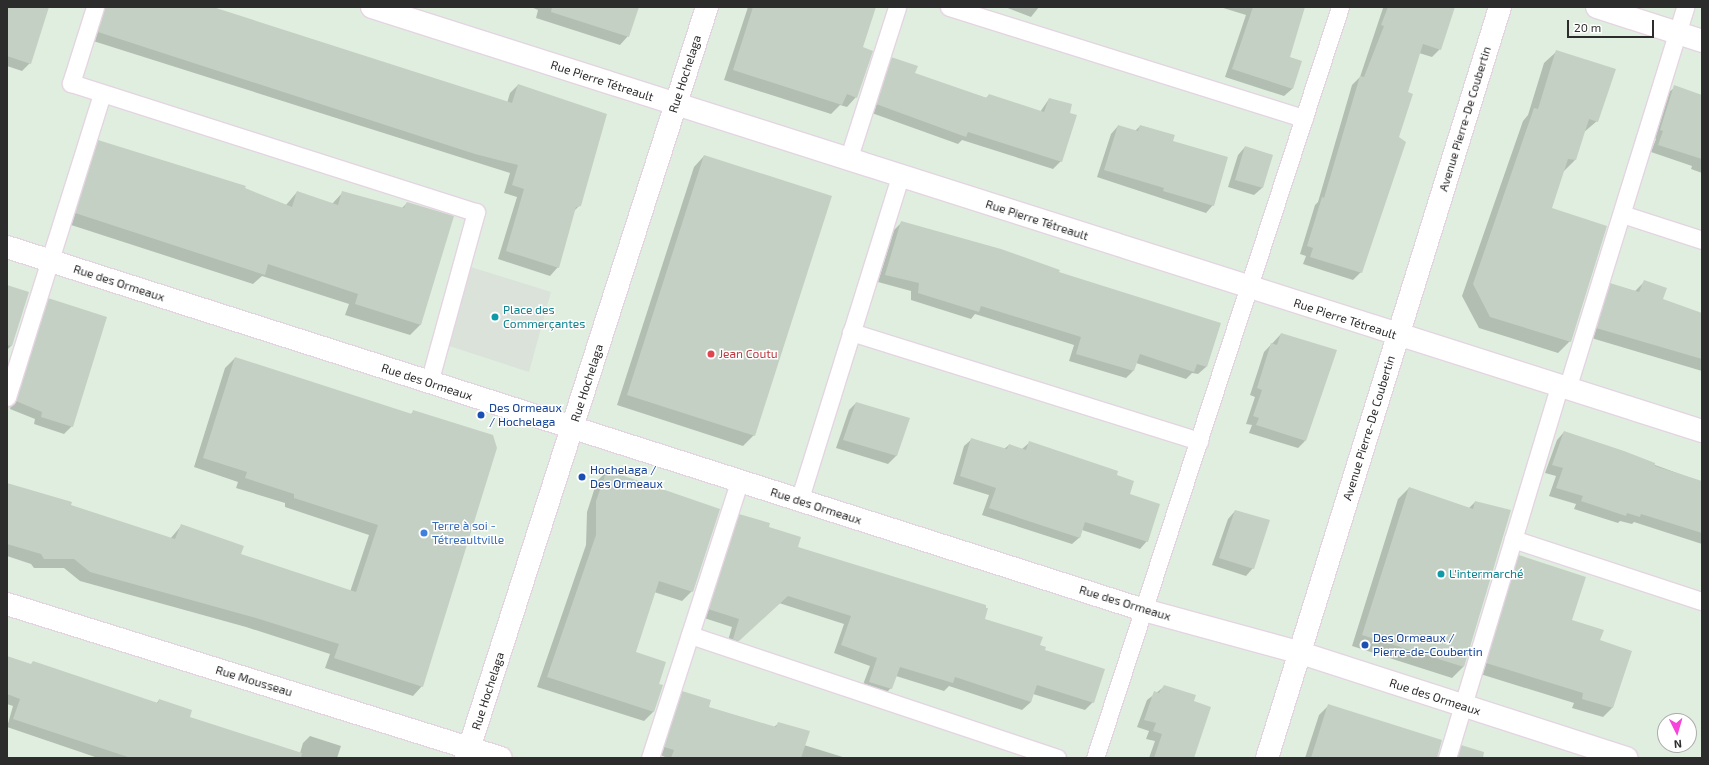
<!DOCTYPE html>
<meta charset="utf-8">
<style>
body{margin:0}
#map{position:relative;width:1709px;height:765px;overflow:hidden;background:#e0eedf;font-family:"Exo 2",sans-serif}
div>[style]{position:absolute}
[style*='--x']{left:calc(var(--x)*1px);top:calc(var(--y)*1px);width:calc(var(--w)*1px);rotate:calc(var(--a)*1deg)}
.plaza>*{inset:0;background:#dae2da}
.shadow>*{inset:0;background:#0003}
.building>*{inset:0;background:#c5d0c4}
.roads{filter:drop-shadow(1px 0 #e4d4e2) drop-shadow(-1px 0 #e4d4e2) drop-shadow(0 1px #e4d4e2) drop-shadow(0 -1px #e4d4e2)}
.lane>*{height:17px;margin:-8.5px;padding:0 8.5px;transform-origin:8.5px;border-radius:8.5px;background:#fff}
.street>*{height:22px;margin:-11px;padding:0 11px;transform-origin:11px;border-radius:11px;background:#fff}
.secondary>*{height:22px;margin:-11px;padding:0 11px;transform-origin:11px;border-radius:11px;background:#fff}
.dots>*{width:11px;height:11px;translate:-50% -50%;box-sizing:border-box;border:2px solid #fff;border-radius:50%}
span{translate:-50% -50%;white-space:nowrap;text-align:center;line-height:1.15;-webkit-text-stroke:3px #fff;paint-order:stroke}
.street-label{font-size:12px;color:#2c2c2c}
.culture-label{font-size:12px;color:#0d838f}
.left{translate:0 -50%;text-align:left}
.health-label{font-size:12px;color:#be3a42}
.transit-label{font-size:12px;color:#164399}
.shop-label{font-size:12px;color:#366cbe}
.frame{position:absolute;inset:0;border:8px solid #2c2c2c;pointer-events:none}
.north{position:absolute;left:1657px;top:713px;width:40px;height:40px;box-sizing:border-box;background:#fff;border:1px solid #ababab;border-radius:50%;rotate:175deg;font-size:11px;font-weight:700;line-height:16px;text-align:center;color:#2c2c2c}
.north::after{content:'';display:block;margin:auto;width:14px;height:18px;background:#f743d9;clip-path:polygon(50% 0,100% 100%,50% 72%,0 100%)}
.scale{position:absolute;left:1567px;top:20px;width:87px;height:18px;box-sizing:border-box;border:2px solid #2c2c2c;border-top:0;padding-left:5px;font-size:12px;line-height:14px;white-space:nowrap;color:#2c2c2c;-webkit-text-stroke:3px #fff;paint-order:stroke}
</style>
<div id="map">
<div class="plaza">
<div style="clip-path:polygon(461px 264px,551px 292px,529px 372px,440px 343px)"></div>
</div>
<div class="shadow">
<div style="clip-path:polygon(7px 7px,45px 7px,30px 63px,22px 71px,7px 66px)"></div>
<div style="clip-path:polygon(98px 7px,208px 7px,507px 103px,510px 93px,518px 85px,580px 205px,574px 211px,558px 267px,550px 276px,498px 259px,517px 197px,504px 193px,510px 173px,90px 40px)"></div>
<div style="clip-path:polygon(531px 7px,636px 7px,628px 36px,620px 45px,536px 18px,538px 10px)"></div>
<div style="clip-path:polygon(748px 7px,874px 7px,862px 48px,856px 97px,847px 107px,840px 105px,831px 114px,724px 80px)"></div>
<div style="clip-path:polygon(1005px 7px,1039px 7px,1031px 17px)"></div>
<div style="clip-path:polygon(1220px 7px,1304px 7px,1289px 58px,1292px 89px,1284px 96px,1225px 77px,1246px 15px)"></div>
<div style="clip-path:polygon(1445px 7px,1440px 49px,1432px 57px,1419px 53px,1406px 93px,1398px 137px,1361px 272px,1353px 280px,1303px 264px,1306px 256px,1300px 254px,1315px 205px,1318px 202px,1352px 85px,1360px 77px,1383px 8px)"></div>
<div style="clip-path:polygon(1556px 52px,1597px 121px,1583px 133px,1575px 160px,1563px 172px,1551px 209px,1570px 341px,1558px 353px,1479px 328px,1462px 296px,1523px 121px,1528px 115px,1544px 63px)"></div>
<div style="clip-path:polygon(892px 58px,914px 74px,986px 98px,989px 95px,1040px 112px,1049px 99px,1061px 161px,1053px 169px,962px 140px,958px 144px,869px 112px,884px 66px)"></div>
<div style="clip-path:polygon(1675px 87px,1702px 96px,1702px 173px,1691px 169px,1692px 166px,1651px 152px,1656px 139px,1653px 137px,1667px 94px)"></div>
<div style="clip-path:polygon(1118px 126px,1135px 131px,1140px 126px,1172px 142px,1213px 205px,1206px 213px,1097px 177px,1111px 134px)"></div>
<div style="clip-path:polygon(98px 141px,286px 205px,297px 192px,332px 204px,343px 192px,401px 209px,407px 203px,421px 324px,410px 335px,345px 315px,349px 304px,262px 276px,253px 284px,65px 223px,88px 151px)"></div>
<div style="clip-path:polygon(1245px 147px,1272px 155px,1262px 188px,1254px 195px,1228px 187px,1238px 155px)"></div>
<div style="clip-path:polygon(704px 156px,754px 435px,743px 446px,617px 405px,694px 167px)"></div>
<div style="clip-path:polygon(901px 223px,1220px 324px,1206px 367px,1198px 374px,1192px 373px,1186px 379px,1136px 363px,1133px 371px,1126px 378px,1069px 361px,1074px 345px,975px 314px,971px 319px,911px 300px,911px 291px,878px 282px,894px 230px)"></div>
<div style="clip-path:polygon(1644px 282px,1662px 300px,1702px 314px,1702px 371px,1588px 337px,1601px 294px,1610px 284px,1635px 291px)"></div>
<div style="clip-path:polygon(7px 286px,11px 346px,7px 350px)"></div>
<div style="clip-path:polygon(49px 299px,72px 426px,64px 434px,34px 424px,35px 419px,10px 409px,41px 307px)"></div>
<div style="clip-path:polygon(1281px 334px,1305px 441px,1298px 448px,1249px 433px,1252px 425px,1246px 424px,1255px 397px,1250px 395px,1264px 352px)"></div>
<div style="clip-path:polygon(235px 358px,410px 415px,413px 412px,422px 686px,413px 696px,325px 668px,330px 654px,246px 627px,80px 581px,64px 568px,34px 568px,31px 564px,7px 556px,7px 484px,170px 539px,181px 526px,240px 555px,350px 592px,369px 535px,285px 507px,285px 503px,236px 488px,238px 482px,194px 467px,225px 368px)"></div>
<div style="clip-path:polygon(856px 403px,908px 419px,896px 456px,888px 464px,836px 448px,849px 410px)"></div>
<div style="clip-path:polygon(1564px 432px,1702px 482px,1702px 544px,1634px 522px,1632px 524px,1620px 521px,1618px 523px,1574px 509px,1576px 504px,1549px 496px,1556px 476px,1545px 473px,1557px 440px)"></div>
<div style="clip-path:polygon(972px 439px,1004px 449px,1009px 445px,1022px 449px,1030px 442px,1116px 476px,1129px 495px,1147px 541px,1140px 549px,1082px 530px,1080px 537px,1072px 544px,982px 515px,989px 495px,953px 484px,964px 446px)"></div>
<div style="clip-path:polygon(607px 471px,692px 591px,682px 601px,654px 592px,635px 652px,657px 684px,654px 711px,644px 721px,537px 687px,586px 545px,587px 512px,597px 481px)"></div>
<div style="clip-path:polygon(1409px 488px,1469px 508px,1475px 502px,1510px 511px,1463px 667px,1452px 678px,1352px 646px,1398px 499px)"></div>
<div style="clip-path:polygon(1235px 511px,1253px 568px,1246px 576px,1212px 565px,1228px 519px)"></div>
<div style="clip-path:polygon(740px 515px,768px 527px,797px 547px,984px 620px,1039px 646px,1093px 702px,1085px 710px,1033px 694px,1031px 702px,1022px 710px,949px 686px,944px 691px,896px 676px,891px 688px,883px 696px,861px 690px,870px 666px,834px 653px,844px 624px,779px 603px,730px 648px,726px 647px,732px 627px,701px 617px,731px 523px)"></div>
<div style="clip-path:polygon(1519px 556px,1571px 621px,1599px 641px,1613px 707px,1603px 717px,1572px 708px,1574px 703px,1477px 673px,1509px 566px)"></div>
<div style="clip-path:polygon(7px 658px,156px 704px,159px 700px,189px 718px,300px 753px,303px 743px,310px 736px,341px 746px,337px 758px,98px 758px,7px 727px,13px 706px,7px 704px)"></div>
<div style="clip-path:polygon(1165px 686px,1192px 702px,1194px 758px,1149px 758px,1155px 741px,1146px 739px,1149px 731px,1137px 727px,1147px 700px)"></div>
<div style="clip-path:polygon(682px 692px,707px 707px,774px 727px,779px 723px,804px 745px,846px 758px,668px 758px,657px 754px,675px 700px)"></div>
<div style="clip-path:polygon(1329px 705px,1437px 758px,1305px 758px,1319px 715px)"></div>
</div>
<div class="building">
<div style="clip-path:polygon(7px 7px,49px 7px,31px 64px,7px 56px)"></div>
<div style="clip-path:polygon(105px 7px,213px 7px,512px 103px,518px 84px,607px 114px,581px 206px,576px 207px,559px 268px,506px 251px,524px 189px,512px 185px,518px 165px,475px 154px,98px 32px)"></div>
<div style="clip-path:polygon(552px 7px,639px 7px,629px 37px,551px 12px)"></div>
<div style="clip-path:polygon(753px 7px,876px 7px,863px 47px,873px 51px,857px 98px,847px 94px,842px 105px,733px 70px)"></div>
<div style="clip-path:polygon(1253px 7px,1305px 7px,1290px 57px,1302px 61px,1293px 89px,1232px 69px)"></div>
<div style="clip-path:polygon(1388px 7px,1455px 7px,1441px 50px,1423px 44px,1408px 92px,1413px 94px,1399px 137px,1406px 142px,1362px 273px,1310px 257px,1313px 248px,1307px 246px,1322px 197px,1324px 198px,1360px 76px,1364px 77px,1384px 26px,1381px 25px)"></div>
<div style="clip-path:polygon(1556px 50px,1616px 69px,1598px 122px,1589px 119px,1576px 160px,1568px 159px,1552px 208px,1607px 226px,1571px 342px,1490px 317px,1473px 284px,1534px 108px,1538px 109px)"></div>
<div style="clip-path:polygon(891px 57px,918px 66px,915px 73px,987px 98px,989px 94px,1044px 112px,1049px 98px,1072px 104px,1070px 113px,1077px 115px,1062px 162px,968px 132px,966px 137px,876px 104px)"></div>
<div style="clip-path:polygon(1674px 85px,1702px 95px,1702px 159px,1658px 145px,1663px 131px,1660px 130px)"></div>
<div style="clip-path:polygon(1118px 125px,1138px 131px,1140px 125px,1175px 135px,1173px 141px,1228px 157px,1214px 206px,1163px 191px,1164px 188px,1104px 170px)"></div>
<div style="clip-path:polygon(98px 140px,246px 186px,245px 188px,292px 207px,297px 191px,338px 205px,342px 191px,404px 208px,407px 202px,454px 216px,421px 325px,355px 304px,358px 294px,268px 264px,265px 275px,75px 213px)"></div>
<div style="clip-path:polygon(1245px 146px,1273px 155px,1263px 188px,1235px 180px)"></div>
<div style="clip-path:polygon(704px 155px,832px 196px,755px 436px,627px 395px)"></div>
<div style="clip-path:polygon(901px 221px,1001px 249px,1060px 270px,1059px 272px,1221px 323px,1207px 367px,1197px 364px,1194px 372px,1140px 354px,1134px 371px,1076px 354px,1081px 337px,981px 306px,979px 312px,918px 293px,919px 283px,885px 275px)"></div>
<div style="clip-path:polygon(1644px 280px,1667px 288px,1663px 299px,1702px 313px,1702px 359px,1596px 328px,1610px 283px,1639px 292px)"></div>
<div style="clip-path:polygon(7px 285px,29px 292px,12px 346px,7px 345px)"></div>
<div style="clip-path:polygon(48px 298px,107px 317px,73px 427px,41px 417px,42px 412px,16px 401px)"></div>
<div style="clip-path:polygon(1281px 333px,1337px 350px,1306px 441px,1256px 425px,1259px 418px,1253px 416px,1262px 390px,1257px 388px,1271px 343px,1277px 345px)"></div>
<div style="clip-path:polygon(235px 357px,412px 414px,413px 410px,493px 435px,497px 448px,423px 687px,334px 658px,339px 644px,256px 618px,90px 572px,74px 559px,44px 559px,41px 554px,7px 544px,7px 483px,72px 502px,71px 505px,175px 539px,181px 524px,244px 546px,241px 554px,356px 592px,378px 525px,294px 498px,294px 494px,245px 478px,247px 472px,203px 458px)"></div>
<div style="clip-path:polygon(856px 402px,910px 418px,897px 456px,843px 440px)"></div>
<div style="clip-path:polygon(1564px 431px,1624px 451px,1655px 463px,1655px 466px,1702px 481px,1702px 533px,1641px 514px,1640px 517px,1627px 513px,1626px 516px,1581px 501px,1583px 496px,1556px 488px,1563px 468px,1552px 465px)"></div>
<div style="clip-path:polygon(971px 438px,1007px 449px,1009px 444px,1026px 450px,1029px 441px,1118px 471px,1117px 475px,1134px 481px,1130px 494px,1160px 504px,1148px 542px,1085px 522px,1080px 538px,989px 508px,996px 488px,960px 476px)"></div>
<div style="clip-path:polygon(607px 470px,720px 509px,693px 592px,659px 581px,636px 652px,666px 662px,659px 684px,663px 685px,654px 712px,547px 677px,596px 535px,596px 501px)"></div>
<div style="clip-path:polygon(1409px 487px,1473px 509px,1475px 501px,1511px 510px,1464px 667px,1362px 635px)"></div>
<div style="clip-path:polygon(1235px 510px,1270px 520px,1254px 569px,1219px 558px)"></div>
<div style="clip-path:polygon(739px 514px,770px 523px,769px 527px,801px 537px,798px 547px,986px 605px,986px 608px,988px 608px,985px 619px,1043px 637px,1040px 645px,1046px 647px,1045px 650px,1105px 669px,1094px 703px,1037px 685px,1031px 702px,955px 677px,953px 683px,900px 667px,892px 689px,869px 682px,877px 658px,841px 645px,851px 616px,788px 596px,739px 641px,733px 639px,739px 619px,708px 609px)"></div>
<div style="clip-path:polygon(1519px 555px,1586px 577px,1572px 620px,1604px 630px,1600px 640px,1632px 651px,1613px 708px,1582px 699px,1583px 693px,1486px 663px)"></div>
<div style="clip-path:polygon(7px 656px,31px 664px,33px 661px,158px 703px,159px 699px,192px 710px,190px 717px,302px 753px,301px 758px,131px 758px,13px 719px,20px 699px,7px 694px)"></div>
<div style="clip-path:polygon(1164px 685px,1196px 695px,1194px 701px,1211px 707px,1194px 758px,1154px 758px,1162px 734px,1153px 731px,1156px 723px,1144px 720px,1154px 691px,1159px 693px)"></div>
<div style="clip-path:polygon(682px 691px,711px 700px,709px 707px,776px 727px,778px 722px,810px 731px,801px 758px,671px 758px,674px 750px,664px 747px)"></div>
<div style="clip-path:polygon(1328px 704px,1442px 740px,1437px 758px,1311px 758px)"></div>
<div style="clip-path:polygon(1461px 745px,1484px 752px,1483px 758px,1457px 758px)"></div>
</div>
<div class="roads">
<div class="lane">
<div style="--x:95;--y:7;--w:80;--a:107.5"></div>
<div style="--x:71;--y:83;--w:425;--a:17.7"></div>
<div style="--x:476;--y:212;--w:177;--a:105.4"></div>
<div style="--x:949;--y:7;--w:372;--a:17.4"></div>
<div style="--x:848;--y:160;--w:161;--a:-72.2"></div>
<div style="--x:1622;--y:214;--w:84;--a:18"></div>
<div style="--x:851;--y:332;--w:365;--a:17.4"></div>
<div style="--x:1567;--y:389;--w:400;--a:-72.8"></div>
<div style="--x:7;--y:397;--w:318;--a:-72.6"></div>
<div style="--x:799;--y:501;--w:339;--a:-72.7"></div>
<div style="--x:1513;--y:539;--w:199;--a:18.2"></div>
<div style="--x:690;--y:635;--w:387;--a:18.5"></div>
<div style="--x:650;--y:758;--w:290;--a:-72.1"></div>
<div style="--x:1095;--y:758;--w:790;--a:-71.93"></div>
<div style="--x:1447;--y:758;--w:388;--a:-73.2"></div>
</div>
<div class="street">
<div style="--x:372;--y:7;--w:1396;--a:17.68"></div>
<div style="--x:1597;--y:7;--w:110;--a:17.9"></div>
<div style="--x:7;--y:604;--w:517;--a:17.31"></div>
<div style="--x:1267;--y:758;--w:786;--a:-72.76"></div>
</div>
<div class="secondary">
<div style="--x:7;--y:247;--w:1194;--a:17.71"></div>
<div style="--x:1144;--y:610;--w:163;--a:15.3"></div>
<div style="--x:1301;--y:653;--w:342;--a:17.9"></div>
<div style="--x:466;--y:758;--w:789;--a:-72.21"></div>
</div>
</div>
<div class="dots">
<div style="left:495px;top:317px;background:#0f9aa8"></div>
<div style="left:711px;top:354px;background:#e0444e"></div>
<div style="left:481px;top:415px;background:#1a4fb4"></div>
<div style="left:582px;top:477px;background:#1a4fb4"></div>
<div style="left:424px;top:533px;background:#3f7fe0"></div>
<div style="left:1441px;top:574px;background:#0f9aa8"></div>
<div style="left:1365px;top:645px;background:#1a4fb4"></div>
</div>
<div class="street-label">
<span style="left:685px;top:74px;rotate:-72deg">Rue Hochelaga</span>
<span style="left:602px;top:81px;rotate:18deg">Rue Pierre Tétreault</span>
<span style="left:1465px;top:119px;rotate:-73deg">Avenue Pierre-De Coubertin</span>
<span style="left:1037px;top:220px;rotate:18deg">Rue Pierre Tétreault</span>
<span style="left:119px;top:283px;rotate:18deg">Rue des Ormeaux</span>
<span style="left:1345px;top:319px;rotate:18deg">Rue Pierre Tétreault</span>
<span style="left:427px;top:382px;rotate:18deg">Rue des Ormeaux</span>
<span style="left:587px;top:383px;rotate:-72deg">Rue Hochelaga</span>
<span style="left:1369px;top:428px;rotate:-73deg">Avenue Pierre-De Coubertin</span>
<span style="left:816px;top:506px;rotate:18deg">Rue des Ormeaux</span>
<span style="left:1125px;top:603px;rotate:17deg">Rue des Ormeaux</span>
<span style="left:254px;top:681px;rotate:17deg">Rue Mousseau</span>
<span style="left:488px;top:691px;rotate:-72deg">Rue Hochelaga</span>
<span style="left:1435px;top:697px;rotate:18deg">Rue des Ormeaux</span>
</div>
<div class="culture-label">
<span class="left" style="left:503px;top:317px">Place des<br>Commerçantes</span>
<span class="left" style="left:1449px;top:574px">L'intermarché</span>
</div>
<div class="health-label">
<span class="left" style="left:719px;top:354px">Jean Coutu</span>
</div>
<div class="transit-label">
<span class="left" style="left:489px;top:415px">Des Ormeaux<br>/ Hochelaga</span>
<span class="left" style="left:590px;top:477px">Hochelaga /<br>Des Ormeaux</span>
<span class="left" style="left:1373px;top:645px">Des Ormeaux /<br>Pierre-de-Coubertin</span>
</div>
<div class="shop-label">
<span class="left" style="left:432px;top:533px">Terre à soi -<br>Tétreaultville</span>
</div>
<div class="frame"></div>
<div class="north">N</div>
<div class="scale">20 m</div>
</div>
